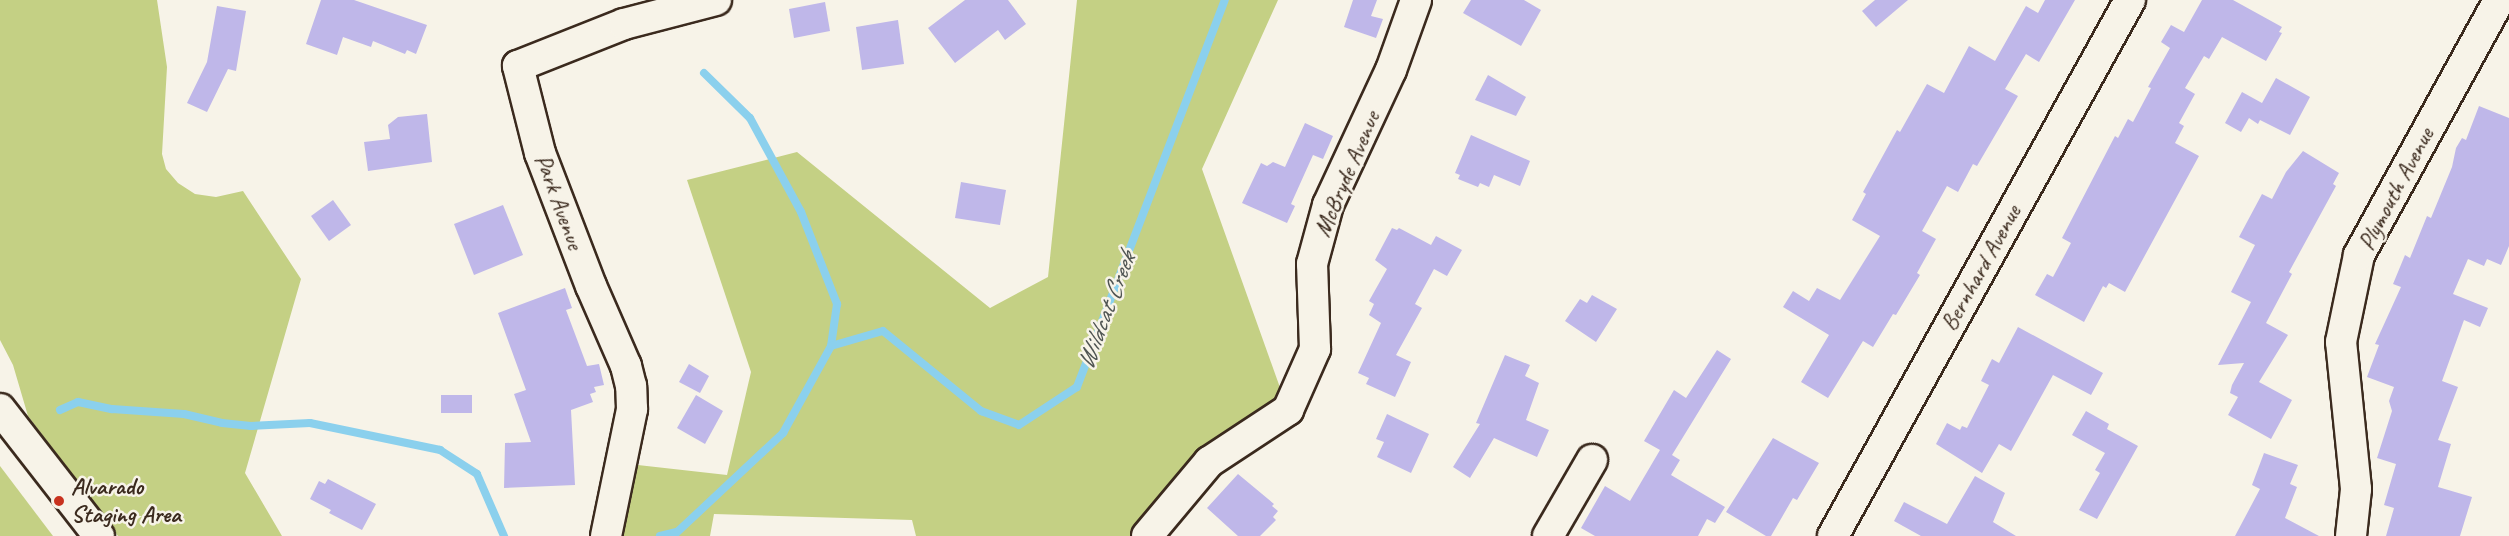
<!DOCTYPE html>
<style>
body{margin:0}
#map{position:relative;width:2509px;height:536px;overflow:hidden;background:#f7f3e8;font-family:Caveat,sans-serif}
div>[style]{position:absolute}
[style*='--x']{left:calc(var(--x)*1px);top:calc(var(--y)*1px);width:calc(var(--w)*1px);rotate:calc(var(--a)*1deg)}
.green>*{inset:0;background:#c4d084}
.stream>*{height:8px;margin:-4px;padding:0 4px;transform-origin:4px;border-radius:4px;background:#8bd0ed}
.building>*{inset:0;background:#bfb7e9}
.roads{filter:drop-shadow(2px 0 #3b2a1e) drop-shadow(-2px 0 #3b2a1e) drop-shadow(0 2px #3b2a1e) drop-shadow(0 -2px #3b2a1e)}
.minor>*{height:30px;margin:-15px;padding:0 15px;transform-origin:15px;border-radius:15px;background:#f7f3e8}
.dots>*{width:16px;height:16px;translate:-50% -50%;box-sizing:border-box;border:3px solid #f7f3e8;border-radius:50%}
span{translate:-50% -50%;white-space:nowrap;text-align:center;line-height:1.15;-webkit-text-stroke:5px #f7f3e8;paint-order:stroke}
.street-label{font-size:24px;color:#3b2a1e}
.poi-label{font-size:24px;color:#3b2a1e;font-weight:700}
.left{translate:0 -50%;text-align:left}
.water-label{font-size:26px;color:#4f5452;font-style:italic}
</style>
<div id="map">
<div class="green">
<div style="clip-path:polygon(0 0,157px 0,167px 67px,162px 154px,166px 169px,178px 183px,195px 194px,216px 197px,243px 191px,301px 279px,245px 473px,282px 536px,118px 536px,28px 416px,13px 365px,0 340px)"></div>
<div style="clip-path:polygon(1077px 0,1278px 0,1202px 169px,1288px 410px,1147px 536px,916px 536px,912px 520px,714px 514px,710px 536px,606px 536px,620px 463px,727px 475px,751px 372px,687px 180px,797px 152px,990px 308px,1048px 277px)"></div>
<div style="clip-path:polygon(0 466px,53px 536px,0 536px)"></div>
</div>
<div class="stream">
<div style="--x:704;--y:73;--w:64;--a:44.4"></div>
<div style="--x:750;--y:118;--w:107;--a:61.5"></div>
<div style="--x:801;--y:212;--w:99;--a:68.6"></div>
<div style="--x:837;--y:304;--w:42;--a:98.1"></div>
<div style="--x:60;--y:410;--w:20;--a:-24"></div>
<div style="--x:78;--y:402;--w:35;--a:12"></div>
<div style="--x:112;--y:409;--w:72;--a:4"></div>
<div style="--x:184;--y:414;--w:39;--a:13"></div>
<div style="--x:222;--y:423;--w:29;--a:6"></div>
<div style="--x:251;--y:426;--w:59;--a:-2.9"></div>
<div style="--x:310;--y:423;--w:133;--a:11.7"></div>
<div style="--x:440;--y:450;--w:44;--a:33"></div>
<div style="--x:477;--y:474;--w:68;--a:66.5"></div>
<div style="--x:660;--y:536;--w:16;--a:-14"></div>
<div style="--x:673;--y:536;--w:151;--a:-43.1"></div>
<div style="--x:783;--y:433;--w:99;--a:-61.1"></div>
<div style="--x:831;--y:346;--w:54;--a:-16.1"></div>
<div style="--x:883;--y:331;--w:127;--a:39.2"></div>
<div style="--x:981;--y:411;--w:40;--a:20.2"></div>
<div style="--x:1019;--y:425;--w:69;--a:-33.2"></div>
<div style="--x:1077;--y:387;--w:414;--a:-69.1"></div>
</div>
<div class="building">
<div style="clip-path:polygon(321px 0,354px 0,427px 25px,416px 54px,407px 50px,405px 54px,373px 41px,371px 47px,343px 37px,337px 55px,306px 44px)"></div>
<div style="clip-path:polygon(965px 0,1008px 0,1026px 24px,1005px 40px,998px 30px,955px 63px,928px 28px)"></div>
<div style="clip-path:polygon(1353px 0,1377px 0,1371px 16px,1383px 19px,1376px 38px,1344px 27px)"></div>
<div style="clip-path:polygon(1471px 0,1524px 0,1541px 10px,1521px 46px,1463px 13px)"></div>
<div style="clip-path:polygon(1875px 0,1908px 0,1876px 27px,1862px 11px)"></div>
<div style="clip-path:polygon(2045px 0,2075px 0,2039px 62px,2026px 54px,2005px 89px,2018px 96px,1977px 166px,1973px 164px,1958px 192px,1947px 186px,1922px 231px,1936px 239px,1917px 273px,1920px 275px,1896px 315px,1893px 314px,1873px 347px,1863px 341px,1828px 398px,1801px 382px,1829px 335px,1783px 307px,1793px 291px,1809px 301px,1817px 288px,1840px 300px,1880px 236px,1852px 220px,1866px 194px,1863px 192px,1897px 130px,1900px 132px,1927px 84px,1944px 93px,1969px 46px,1995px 61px,2026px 6px,2038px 13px)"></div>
<div style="clip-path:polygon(2202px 0,2233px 0,2282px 27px,2279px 32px,2282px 33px,2266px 61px,2222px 37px,2209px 59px,2204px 56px,2185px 88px,2195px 94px,2179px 123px,2184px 126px,2175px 143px,2199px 156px,2125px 292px,2109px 283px,2106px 288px,2103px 286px,2084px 322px,2035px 295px,2047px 274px,2053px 277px,2071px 243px,2062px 238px,2115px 136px,2118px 138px,2128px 119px,2133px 122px,2151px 88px,2148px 87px,2170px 48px,2161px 42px,2171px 25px,2184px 32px)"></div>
<div style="clip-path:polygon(825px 2px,830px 31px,794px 38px,789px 9px)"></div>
<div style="clip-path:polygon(217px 6px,246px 11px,236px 71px,228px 69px,207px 112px,187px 103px,207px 62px)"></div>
<div style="clip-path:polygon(898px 20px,904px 64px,862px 70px,856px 27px)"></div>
<div style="clip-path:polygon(1488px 75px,1526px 97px,1516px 116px,1475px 100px)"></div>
<div style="clip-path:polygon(2276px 78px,2310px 97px,2290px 135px,2260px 120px,2258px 124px,2249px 118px,2241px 132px,2225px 123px,2242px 92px,2262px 103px)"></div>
<div style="clip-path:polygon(2479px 106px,2509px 118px,2509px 246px,2501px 265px,2487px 259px,2484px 266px,2468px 259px,2453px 294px,2488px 308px,2480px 327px,2464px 320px,2442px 381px,2458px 387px,2438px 440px,2451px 444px,2438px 487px,2472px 497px,2460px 536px,2386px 536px,2394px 508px,2384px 505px,2396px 464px,2377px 458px,2392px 411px,2389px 401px,2394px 387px,2367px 377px,2379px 345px,2375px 344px,2401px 287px,2393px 284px,2405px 255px,2410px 258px,2427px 216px,2431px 218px,2452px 167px,2456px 148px,2462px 138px,2466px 140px)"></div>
<div style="clip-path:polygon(427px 114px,432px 162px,368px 171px,364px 142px,390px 139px,388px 125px,398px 117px)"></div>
<div style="clip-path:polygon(1305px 123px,1333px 136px,1323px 159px,1313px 155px,1291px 204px,1295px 206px,1287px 223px,1242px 203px,1261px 163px,1267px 166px,1273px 162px,1285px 167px)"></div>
<div style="clip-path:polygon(1471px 135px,1530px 161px,1520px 186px,1494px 175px,1489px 187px,1480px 183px,1478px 187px,1458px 179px,1460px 175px,1455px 173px)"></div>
<div style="clip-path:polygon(2303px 151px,2339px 173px,2333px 184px,2336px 186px,2289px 272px,2292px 274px,2266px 323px,2288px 335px,2259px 382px,2292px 400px,2271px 439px,2228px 415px,2238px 397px,2230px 393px,2232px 385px,2244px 363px,2218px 365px,2251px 302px,2231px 292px,2255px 245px,2239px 237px,2262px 194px,2272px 199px,2286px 172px)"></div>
<div style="clip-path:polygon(961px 182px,1006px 190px,1000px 225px,955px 218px)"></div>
<div style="clip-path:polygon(333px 200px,351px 225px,329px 241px,311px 216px)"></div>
<div style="clip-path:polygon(503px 205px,523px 255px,474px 275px,454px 224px)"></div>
<div style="clip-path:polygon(1392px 228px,1397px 230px,1399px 228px,1431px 245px,1436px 236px,1462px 250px,1447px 276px,1434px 269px,1415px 304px,1422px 308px,1396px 355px,1411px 362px,1395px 397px,1366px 384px,1369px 378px,1358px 373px,1381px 323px,1369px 315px,1374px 304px,1369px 301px,1387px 269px,1375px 260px)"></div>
<div style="clip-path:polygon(565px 288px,572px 308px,566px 310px,587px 366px,599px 364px,604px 385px,594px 387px,596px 392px,590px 394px,593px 402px,571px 410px,575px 485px,504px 488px,505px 443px,531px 442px,514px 394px,526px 390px,498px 313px)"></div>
<div style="clip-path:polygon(1592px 295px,1617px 309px,1596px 342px,1565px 321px,1580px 299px,1587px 303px)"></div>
<div style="clip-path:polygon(2018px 327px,2103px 373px,2091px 395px,2053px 375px,2011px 451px,1999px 444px,1982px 473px,1936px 444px,1947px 423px,1960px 430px,1962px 426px,1967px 428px,1989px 385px,1981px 381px,1992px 359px,1999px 363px)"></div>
<div style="clip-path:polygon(1717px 350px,1731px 359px,1672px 455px,1680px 460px,1671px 475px,1725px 507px,1715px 523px,1707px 519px,1698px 536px,1595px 536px,1581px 528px,1605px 486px,1630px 501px,1660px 450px,1644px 441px,1674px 390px,1686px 398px)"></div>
<div style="clip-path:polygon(1505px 355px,1530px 365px,1525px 376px,1539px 383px,1526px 420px,1549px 430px,1537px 457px,1494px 438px,1470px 478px,1453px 467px,1480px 424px,1476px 423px)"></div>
<div style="clip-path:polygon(689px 364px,709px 376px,700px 393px,679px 382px)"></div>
<div style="clip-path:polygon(441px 395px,472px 395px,472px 413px,441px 413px)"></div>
<div style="clip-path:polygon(696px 395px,723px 411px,705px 444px,677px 428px)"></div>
<div style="clip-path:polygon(2086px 411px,2109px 424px,2107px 429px,2138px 446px,2097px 519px,2079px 510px,2100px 473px,2095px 470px,2105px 453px,2072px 435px)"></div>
<div style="clip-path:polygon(1387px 414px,1429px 434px,1411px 473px,1377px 457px,1384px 442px,1376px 439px)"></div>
<div style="clip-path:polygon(1773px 438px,1819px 463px,1797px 500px,1793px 498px,1771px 536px,1766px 536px,1726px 512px)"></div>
<div style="clip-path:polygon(2264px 453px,2298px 465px,2290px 484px,2297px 487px,2285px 518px,2319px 536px,2235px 536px,2260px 489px,2252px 485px)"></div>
<div style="clip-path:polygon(1238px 474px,1274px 504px,1272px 506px,1278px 511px,1273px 517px,1276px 520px,1260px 536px,1238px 536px,1207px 508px)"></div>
<div style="clip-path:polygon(1975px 476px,2005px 493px,1993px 522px,2016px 536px,1921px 536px,1894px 521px,1904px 502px,1947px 524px)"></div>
<div style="clip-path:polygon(328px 479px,376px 504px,362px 530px,329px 513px,331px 510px,310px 499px,319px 481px,325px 484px)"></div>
</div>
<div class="roads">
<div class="minor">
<div style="--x:0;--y:409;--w:161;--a:52.1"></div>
<div style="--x:606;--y:536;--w:130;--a:-78.4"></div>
<div style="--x:632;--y:409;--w:23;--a:-92"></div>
<div style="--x:631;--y:386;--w:21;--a:-104"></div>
<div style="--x:626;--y:366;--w:87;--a:-113.6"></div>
<div style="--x:591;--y:286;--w:142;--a:-111"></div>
<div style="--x:540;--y:153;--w:90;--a:-104.2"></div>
<div style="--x:518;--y:66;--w:114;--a:-21.6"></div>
<div style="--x:624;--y:24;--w:95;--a:-14.6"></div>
<div style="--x:1147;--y:536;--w:97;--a:-50"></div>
<div style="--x:1209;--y:462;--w:95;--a:-33.4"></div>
<div style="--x:1288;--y:410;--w:67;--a:-66.1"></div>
<div style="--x:1315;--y:349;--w:85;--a:-92"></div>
<div style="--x:1312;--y:264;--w:61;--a:-74.8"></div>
<div style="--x:1328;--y:205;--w:149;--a:-65"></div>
<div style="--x:1391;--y:70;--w:74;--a:-70.3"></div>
<div style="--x:1548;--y:536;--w:88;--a:-59.9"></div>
<div style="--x:1833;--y:536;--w:613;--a:-61.01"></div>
<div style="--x:2351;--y:536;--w:47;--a:-83.9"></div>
<div style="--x:2356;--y:489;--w:148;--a:-95.8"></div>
<div style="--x:2341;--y:342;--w:89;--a:-78.3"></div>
<div style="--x:2359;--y:255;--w:291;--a:-61.2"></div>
</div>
</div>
<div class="dots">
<div style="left:59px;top:501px;background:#c8321e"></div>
</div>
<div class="street-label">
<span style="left:1347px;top:174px;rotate:-67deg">McBryde Avenue</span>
<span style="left:2396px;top:189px;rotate:-62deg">Plymouth Avenue</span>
<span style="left:559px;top:202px;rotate:70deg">Park Avenue</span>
<span style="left:1981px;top:268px;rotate:-61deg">Bernhard Avenue</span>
</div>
<div class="poi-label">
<span class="left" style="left:71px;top:501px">Alvarado<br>Staging Area</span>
</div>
<div class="water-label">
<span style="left:1106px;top:311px;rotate:-69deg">Wildcat Creek</span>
</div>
</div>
